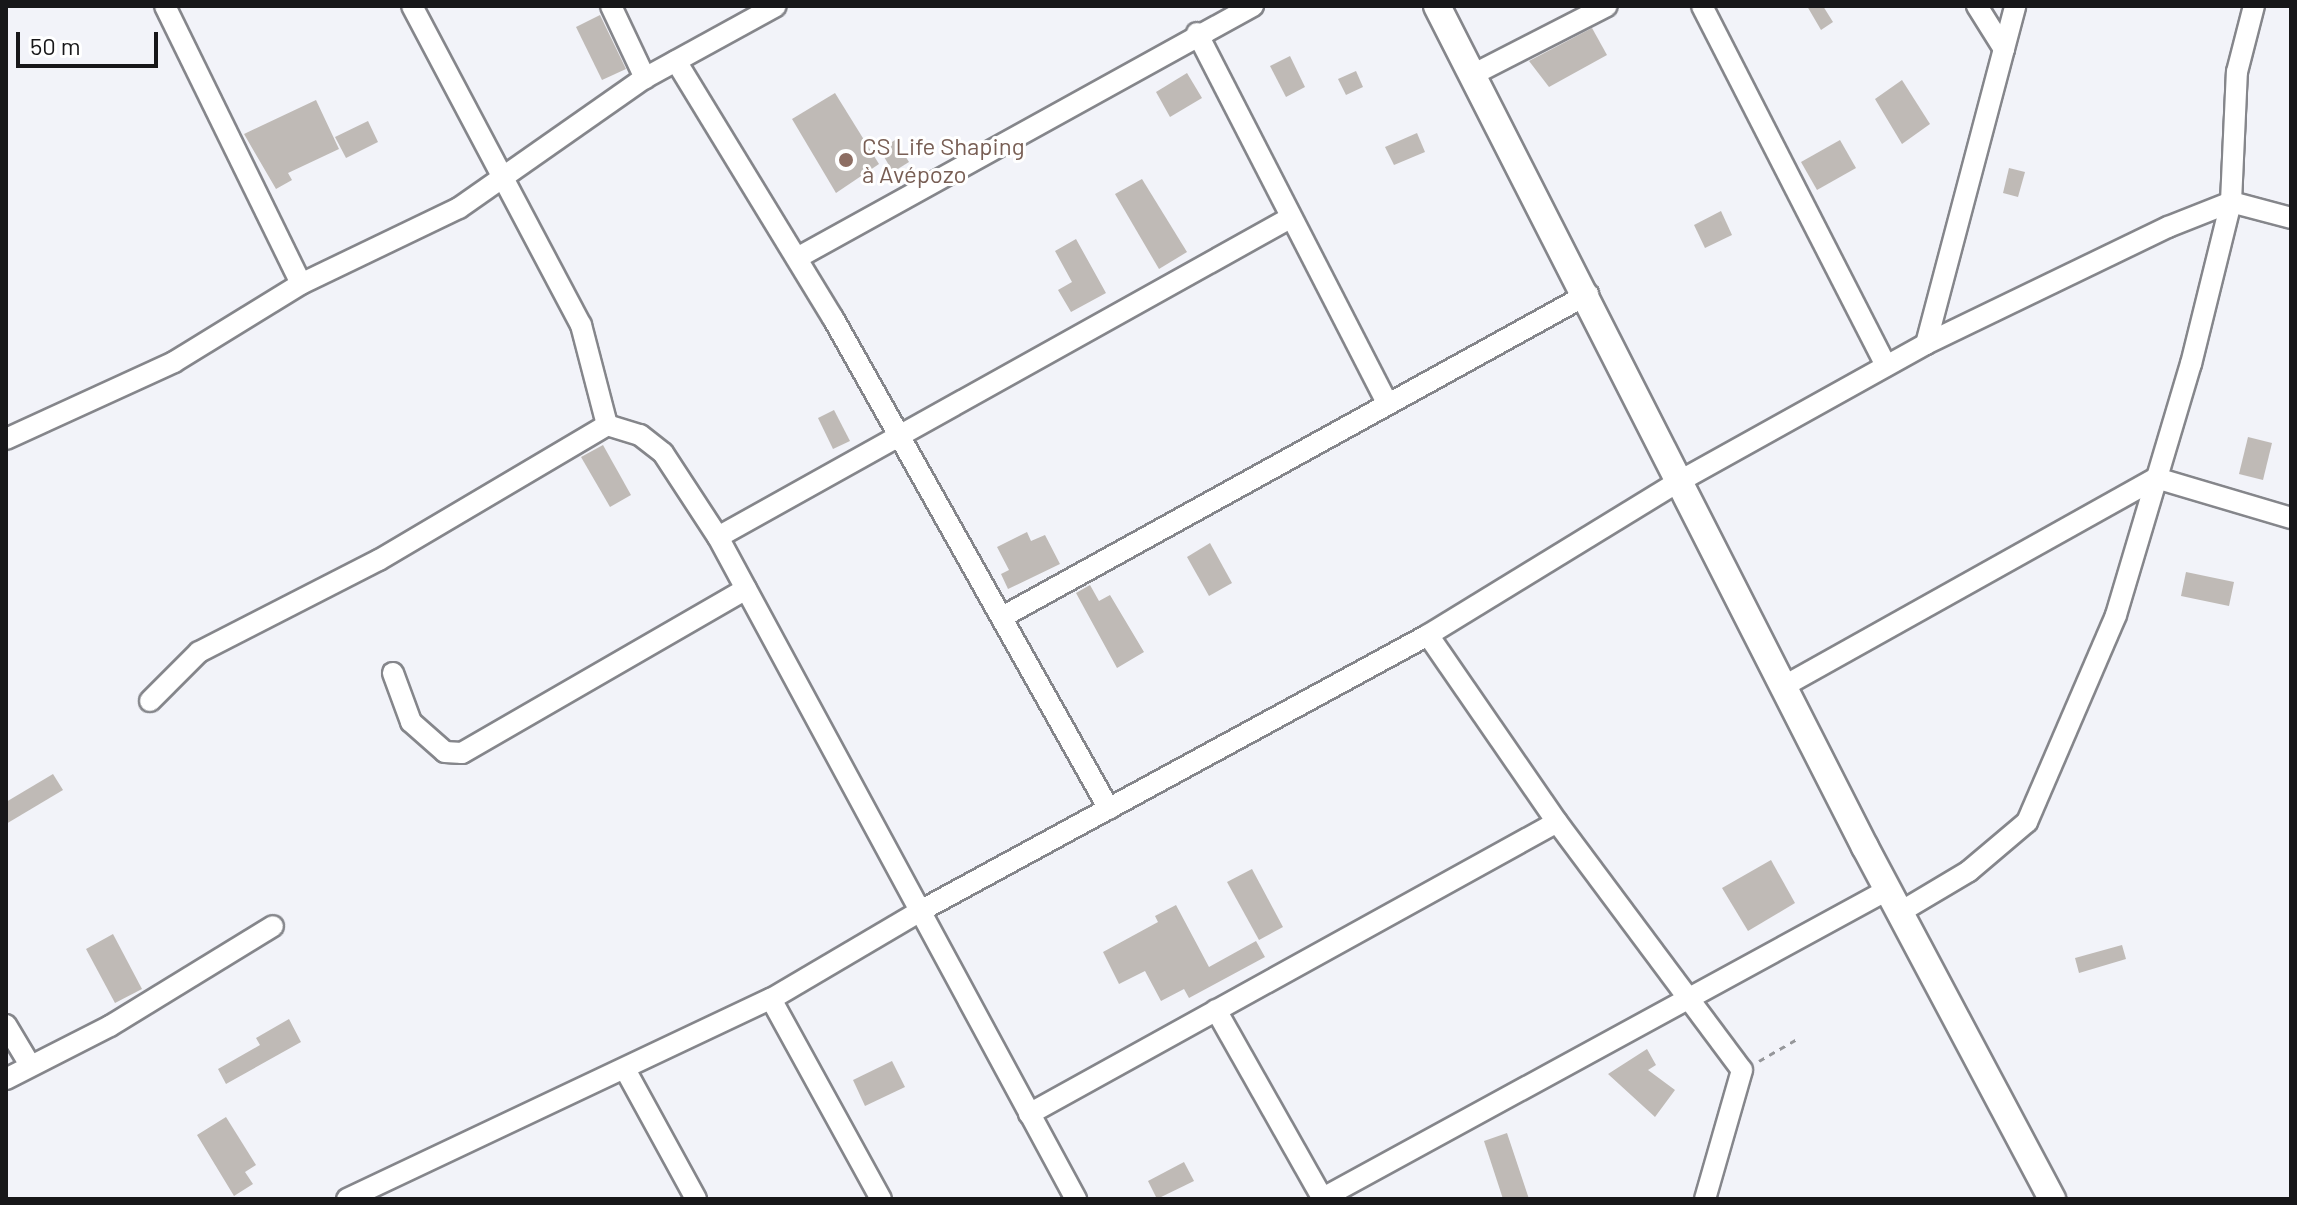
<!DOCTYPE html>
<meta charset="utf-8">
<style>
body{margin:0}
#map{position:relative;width:2297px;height:1205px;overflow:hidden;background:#f2f3f9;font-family:Barlow,sans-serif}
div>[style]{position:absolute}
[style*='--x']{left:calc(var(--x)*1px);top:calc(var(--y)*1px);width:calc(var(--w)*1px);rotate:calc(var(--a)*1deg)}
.building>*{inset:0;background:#bfbab6}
.path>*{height:3px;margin-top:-1.5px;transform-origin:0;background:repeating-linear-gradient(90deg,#96979b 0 6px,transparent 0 12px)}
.roads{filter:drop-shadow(2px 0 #85868b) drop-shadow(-2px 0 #85868b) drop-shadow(0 2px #85868b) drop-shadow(0 -2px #85868b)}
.minor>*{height:20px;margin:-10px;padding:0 10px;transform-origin:10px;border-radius:10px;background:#fff}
.tertiary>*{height:26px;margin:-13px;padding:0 13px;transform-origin:13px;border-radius:13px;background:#fff}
.dots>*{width:22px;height:22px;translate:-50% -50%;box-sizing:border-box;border:4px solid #fff;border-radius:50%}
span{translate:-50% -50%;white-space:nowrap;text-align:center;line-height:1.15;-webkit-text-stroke:6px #fff;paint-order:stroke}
.education-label{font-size:24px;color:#785e54}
.left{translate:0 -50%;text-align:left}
.frame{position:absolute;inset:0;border:8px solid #171719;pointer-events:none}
.scale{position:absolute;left:16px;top:32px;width:142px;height:36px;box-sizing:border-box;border:4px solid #171719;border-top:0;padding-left:10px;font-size:24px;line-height:28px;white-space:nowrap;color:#171719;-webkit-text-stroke:6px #fff;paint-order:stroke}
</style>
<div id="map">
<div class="building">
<div style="clip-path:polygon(1807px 6px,1823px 6px,1833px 22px,1821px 30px)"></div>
<div style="clip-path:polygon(600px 15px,626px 69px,602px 80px,576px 27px)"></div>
<div style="clip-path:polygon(1592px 28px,1607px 55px,1549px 87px,1529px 61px)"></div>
<div style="clip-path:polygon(1290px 56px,1305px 87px,1286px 97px,1270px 66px)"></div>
<div style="clip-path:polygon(1356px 71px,1363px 87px,1346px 95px,1338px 79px)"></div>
<div style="clip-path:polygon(1187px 73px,1202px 98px,1170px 117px,1156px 92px)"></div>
<div style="clip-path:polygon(1902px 80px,1930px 124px,1902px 144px,1875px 99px)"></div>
<div style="clip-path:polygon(835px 93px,879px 164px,836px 193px,792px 119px)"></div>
<div style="clip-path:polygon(316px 100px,339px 149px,288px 173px,292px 180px,276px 189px,244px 134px)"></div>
<div style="clip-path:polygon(368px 121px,378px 142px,346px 158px,335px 137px)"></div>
<div style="clip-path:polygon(1417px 133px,1425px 152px,1394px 165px,1385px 147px)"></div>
<div style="clip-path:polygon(895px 140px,909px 162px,893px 172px,880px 150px)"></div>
<div style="clip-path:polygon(1840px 140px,1856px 168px,1817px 190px,1801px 162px)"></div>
<div style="clip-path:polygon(2009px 168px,2025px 172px,2018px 197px,2003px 193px)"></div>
<div style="clip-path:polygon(1142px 179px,1187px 252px,1159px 269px,1115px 194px)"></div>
<div style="clip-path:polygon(1721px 211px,1732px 235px,1705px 248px,1694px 225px)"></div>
<div style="clip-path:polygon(1076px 239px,1106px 293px,1071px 312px,1058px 290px,1072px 282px,1055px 251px)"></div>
<div style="clip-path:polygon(834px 410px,850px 441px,833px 449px,818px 418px)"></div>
<div style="clip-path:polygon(2248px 437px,2272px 443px,2263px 480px,2239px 474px)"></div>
<div style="clip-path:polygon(603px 445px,631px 495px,610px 507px,581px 457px)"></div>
<div style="clip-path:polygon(1027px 532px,1031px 541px,1045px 535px,1060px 564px,1008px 589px,1001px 574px,1009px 570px,997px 547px)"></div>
<div style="clip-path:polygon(1210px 543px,1232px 583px,1209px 596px,1187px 557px)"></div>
<div style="clip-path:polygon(2186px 572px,2234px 582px,2229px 606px,2181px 596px)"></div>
<div style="clip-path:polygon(1090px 585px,1099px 601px,1110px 595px,1144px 652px,1117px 668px,1076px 593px)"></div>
<div style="clip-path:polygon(53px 774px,63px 790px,6px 824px,6px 802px)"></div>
<div style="clip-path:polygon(1771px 860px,1795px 903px,1748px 931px,1722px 888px)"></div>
<div style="clip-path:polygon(1252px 869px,1283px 927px,1259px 940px,1227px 882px)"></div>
<div style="clip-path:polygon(1176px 905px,1209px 967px,1256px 941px,1265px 957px,1189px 998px,1184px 989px,1161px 1001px,1145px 971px,1119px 984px,1103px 952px,1158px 922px,1155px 916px)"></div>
<div style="clip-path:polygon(113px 934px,142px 989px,115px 1003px,86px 949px)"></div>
<div style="clip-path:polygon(2122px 945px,2126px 959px,2079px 973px,2075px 958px)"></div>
<div style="clip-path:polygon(289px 1019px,301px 1042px,226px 1084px,218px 1069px,260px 1045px,256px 1038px)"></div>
<div style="clip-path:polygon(1647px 1049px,1656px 1065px,1648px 1070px,1675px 1090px,1655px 1117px,1608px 1074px)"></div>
<div style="clip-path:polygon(892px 1061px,905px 1087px,865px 1106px,853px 1080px)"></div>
<div style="clip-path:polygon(226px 1117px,256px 1165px,245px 1172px,253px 1184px,234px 1196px,197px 1135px)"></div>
<div style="clip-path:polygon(1507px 1133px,1529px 1199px,1503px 1199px,1484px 1141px)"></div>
<div style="clip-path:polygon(1184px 1162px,1194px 1181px,1157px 1199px,1148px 1181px)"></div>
</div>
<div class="path">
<div style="--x:1759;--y:1061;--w:44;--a:-30.1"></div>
</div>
<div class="roads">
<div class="minor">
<div style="--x:165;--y:6;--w:309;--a:63.9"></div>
<div style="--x:412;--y:6;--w:361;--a:62.1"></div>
<div style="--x:581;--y:325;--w:103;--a:75.4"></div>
<div style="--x:611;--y:6;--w:80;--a:64.7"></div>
<div style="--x:1702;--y:6;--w:404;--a:62.9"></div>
<div style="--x:1977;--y:6;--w:51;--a:57.9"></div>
<div style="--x:1197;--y:33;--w:416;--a:62.8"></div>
<div style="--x:676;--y:61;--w:301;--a:58.6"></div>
<div style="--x:833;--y:318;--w:563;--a:60.66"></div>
<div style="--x:1474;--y:74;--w:149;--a:-27.1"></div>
<div style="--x:797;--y:258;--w:521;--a:-28.93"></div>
<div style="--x:1926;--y:344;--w:350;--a:-75.2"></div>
<div style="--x:6;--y:439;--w:185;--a:-24.6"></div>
<div style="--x:174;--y:362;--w:149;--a:-31.6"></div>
<div style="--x:301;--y:284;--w:175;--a:-25.7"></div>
<div style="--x:459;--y:208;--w:227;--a:-35"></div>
<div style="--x:645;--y:78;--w:149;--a:-28.8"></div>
<div style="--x:718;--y:537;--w:655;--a:-29.15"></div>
<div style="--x:1004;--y:616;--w:667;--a:-28.87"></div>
<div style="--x:1428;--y:635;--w:227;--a:55.4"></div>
<div style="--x:1557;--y:822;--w:309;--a:53.3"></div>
<div style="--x:1742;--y:1070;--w:134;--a:106"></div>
<div style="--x:393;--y:673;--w:52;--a:69.8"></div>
<div style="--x:411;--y:722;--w:45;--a:41.4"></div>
<div style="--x:445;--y:752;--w:17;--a:3"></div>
<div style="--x:462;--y:753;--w:328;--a:-30"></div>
<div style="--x:1786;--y:685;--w:424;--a:-29.2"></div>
<div style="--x:2156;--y:478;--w:141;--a:16.5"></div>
<div style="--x:150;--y:701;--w:69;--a:-45"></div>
<div style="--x:199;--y:652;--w:202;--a:-27.1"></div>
<div style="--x:379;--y:560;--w:265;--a:-30.6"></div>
<div style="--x:607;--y:425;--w:34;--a:17"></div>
<div style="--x:640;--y:435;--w:29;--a:38"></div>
<div style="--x:663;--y:453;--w:100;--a:56.8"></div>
<div style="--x:718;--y:537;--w:753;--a:61.6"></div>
<div style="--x:1902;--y:911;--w:78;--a:-30.8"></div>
<div style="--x:1969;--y:871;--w:76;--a:-40.2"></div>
<div style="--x:2027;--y:822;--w:225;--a:-66.7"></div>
<div style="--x:2116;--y:615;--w:262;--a:-73.4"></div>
<div style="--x:2191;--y:364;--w:167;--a:-76.1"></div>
<div style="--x:2231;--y:202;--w:130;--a:-87.4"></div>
<div style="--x:2237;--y:72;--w:68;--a:-75.6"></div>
<div style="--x:771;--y:999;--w:228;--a:61.2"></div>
<div style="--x:1216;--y:1010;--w:217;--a:60.5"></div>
<div style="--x:6;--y:1025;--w:47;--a:59"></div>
<div style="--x:626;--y:1071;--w:146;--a:61.3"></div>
<div style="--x:6;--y:1079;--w:117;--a:-27"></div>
<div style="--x:110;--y:1026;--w:191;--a:-31.5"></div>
<div style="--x:1029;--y:1114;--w:603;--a:-28.94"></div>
<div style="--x:1323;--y:1198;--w:645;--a:-28.63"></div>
<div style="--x:347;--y:1199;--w:469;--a:-25.3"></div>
<div style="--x:771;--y:999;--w:175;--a:-30.5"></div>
<div style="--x:922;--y:910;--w:576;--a:-28.52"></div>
<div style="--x:1428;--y:635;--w:293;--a:-31.5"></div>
<div style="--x:1678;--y:482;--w:284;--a:-29.1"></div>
<div style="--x:1926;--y:344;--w:269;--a:-25.8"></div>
<div style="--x:2168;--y:227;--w:68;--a:-21.6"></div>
<div style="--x:2231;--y:202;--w:62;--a:14.9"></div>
</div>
<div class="tertiary">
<div style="--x:1437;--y:6;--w:944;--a:63.03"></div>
<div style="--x:1865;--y:847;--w:399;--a:62"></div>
</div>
</div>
<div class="dots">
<div style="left:846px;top:160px;background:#8d6e63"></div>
</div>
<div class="education-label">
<span class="left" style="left:862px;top:160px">CS Life Shaping<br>à Avépozo</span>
</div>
<div class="frame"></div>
<div class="scale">50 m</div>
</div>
